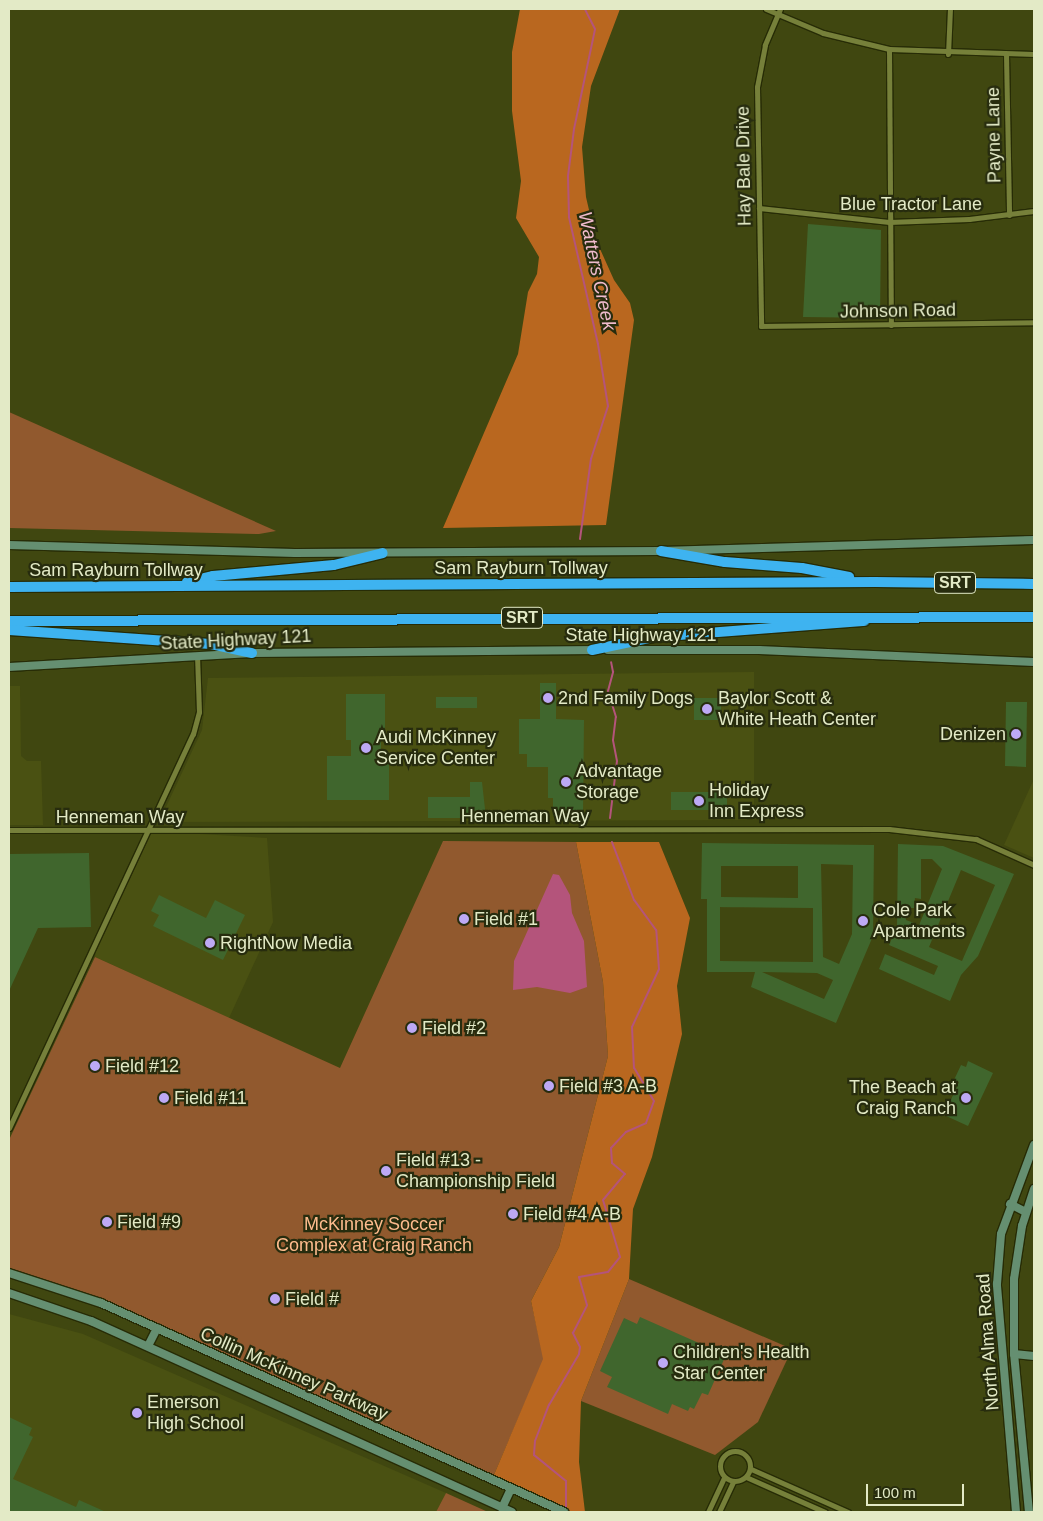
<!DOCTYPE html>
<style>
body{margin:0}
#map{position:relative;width:1043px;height:1521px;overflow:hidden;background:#404710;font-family:Helvetica,sans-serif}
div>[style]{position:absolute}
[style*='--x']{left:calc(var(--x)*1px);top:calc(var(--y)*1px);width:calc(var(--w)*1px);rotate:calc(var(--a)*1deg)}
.built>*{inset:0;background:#4a5112}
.green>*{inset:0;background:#91592e}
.forest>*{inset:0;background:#b9671f}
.water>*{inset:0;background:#b4547b}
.stream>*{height:2px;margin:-1px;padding:0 1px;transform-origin:1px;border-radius:1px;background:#b4547b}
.building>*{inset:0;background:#40662d}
.roads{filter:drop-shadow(1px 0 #272c06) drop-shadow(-1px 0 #272c06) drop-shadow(0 1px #272c06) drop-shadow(0 -1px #272c06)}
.street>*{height:5px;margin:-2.5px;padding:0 2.5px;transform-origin:2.5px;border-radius:2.5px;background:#76803a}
.street>.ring{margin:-2.5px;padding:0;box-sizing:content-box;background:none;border:5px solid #76803a;border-radius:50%}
.secondary>*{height:8px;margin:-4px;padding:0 4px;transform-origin:4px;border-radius:4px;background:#658f71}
.highway>*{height:10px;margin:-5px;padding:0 5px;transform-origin:5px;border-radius:5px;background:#3eb3f0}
.dots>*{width:14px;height:14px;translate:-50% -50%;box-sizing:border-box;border:2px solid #272c0e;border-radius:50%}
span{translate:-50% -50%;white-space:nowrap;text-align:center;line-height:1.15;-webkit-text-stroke:4.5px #272c0e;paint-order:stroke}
.shield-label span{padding:1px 4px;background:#272c0e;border:1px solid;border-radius:4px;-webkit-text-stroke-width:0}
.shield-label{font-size:16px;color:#e3eac6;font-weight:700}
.street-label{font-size:18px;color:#e3eac6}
.poi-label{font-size:18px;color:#e3eac6}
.left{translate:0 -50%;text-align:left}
.right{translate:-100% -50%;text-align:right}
.park-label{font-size:18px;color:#fdbb8d}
.water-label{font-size:19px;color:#f0bbcd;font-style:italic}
.frame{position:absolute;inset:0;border:10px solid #e3eac6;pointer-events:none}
.scale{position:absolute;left:866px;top:1484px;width:98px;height:22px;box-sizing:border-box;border:2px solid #e3eac6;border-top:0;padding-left:6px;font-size:15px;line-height:18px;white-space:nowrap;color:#e3eac6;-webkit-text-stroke:4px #272c0e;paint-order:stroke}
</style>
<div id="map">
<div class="built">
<div style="clip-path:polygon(754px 672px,754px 820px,159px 822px,202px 730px,208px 678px)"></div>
<div style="clip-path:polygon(9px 686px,20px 686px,21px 756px,27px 761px,41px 761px,43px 825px,9px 825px)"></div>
<div style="clip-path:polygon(1034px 779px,1034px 858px,1004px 845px)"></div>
<div style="clip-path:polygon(149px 831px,267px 838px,273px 922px,229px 1018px,95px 957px,100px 929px)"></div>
<div style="clip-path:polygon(9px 1314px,83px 1334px,446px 1493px,436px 1512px,9px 1512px)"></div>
</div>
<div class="green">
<div style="clip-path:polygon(9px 412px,276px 531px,259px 534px,9px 528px)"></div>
<div style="clip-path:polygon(443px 841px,576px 842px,603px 982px,608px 1056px,559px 1247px,531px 1301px,544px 1359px,493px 1477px,105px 1301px,9px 1268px,9px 1140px,95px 957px,340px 1068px)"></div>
<div style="clip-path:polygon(629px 1279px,792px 1349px,758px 1422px,715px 1455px,581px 1401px)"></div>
<div style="clip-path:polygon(446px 1493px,488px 1512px,436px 1512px)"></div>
</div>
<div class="forest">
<div style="clip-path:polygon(520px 9px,620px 9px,591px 86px,582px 147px,586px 197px,596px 240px,614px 280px,630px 303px,634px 320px,606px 525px,443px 528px,518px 354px,528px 292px,537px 274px,539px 257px,516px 218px,521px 181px,512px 111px,512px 52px)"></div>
<div style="clip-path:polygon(576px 842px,659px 842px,690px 918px,677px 986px,682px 1034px,652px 1157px,633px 1209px,629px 1279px,581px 1401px,579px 1462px,585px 1512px,572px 1512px,493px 1477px,543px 1359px,531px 1301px,559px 1247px,608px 1056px,603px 982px)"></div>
</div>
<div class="water">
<div style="clip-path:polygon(553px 874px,559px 875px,570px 895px,572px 913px,584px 941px,587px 987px,570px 993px,537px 987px,513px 990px,514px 961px)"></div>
</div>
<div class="stream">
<div style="--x:580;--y:539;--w:81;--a:-82.2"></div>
<div style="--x:591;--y:459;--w:56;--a:-72.2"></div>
<div style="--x:608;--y:406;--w:63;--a:-99.2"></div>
<div style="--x:598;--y:344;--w:130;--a:-102.9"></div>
<div style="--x:569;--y:217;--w:41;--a:-91.4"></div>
<div style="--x:568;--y:176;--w:47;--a:-82.7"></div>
<div style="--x:574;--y:129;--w:102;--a:-78.1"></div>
<div style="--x:595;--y:29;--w:22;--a:-117"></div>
<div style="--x:610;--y:818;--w:57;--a:-83"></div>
<div style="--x:617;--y:761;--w:21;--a:-101"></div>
<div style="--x:613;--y:740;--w:23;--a:-83"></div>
<div style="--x:616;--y:717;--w:27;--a:-107"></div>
<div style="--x:608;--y:691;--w:20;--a:-75"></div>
<div style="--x:613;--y:672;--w:10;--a:-101"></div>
<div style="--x:566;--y:1508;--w:27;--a:-90"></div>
<div style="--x:566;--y:1481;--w:41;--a:-140.9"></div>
<div style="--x:534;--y:1455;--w:14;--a:-86"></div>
<div style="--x:535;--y:1441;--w:39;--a:-69"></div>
<div style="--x:549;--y:1405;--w:59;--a:-59.5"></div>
<div style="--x:579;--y:1354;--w:7;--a:-82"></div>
<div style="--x:580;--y:1347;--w:16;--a:-117"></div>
<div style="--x:573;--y:1333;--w:31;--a:-63"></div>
<div style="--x:587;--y:1305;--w:29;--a:-106"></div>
<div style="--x:579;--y:1277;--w:29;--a:-10"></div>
<div style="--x:608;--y:1272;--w:19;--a:-51"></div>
<div style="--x:620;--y:1257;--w:59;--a:-106.6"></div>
<div style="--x:603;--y:1200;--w:34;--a:-50"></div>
<div style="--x:625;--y:1174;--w:17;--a:-140"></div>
<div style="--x:612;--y:1163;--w:15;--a:-94"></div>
<div style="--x:611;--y:1148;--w:22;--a:-47"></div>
<div style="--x:626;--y:1132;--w:22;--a:-24"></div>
<div style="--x:646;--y:1123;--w:23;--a:-70"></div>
<div style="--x:654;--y:1101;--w:39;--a:-121"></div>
<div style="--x:634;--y:1068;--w:41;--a:-92.8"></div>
<div style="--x:632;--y:1027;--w:64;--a:-65"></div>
<div style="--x:659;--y:969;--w:39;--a:-94"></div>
<div style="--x:656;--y:930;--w:37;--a:-126"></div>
<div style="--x:634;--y:900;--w:62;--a:-110.8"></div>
</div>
<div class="building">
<div style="clip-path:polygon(808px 224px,881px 230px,880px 318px,803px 317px)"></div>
<div style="clip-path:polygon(540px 683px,556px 683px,556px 719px,584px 720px,583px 817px,553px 816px,553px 798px,548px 798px,548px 767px,527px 767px,527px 754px,519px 754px,519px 719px,540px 719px)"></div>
<div style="clip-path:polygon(346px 694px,385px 694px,385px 740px,381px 740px,381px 756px,389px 756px,389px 800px,327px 800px,327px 756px,351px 756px,351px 740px,346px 740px)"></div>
<div style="clip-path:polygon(436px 697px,477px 697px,477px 708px,436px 708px)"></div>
<div style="clip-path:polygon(694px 698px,721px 698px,721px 720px,694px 720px)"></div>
<div style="clip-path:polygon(1006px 702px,1027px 702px,1026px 767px,1005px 766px)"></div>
<div style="clip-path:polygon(470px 782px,482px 782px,486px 818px,428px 818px,428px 797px,470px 797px)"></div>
<div style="clip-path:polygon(671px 792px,727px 792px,727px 810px,671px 810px)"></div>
<div style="clip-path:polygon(evenodd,702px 843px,874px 845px,873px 936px,836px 1023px,751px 987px,755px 972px,707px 972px,707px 899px,701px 899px,702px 843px,821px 864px,853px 865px,852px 934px,839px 964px,823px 957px,821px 864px,702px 843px,721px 866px,798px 866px,798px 898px,721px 897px,721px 866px,702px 843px,720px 907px,813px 908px,813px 962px,720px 961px,720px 907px,702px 843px,762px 972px,817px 973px,833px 980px,824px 999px,762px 972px)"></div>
<div style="clip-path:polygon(evenodd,898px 844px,943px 846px,1014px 874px,978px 956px,961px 975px,950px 1001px,879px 969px,885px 954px,934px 975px,938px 966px,889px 945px,897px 926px,898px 844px,921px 859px,932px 859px,942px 869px,913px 940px,914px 923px,906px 920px,905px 908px,914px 908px,915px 898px,921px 899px,921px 859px,898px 844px,961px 870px,995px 885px,962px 961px,929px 947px,961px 870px)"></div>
<div style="clip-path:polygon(89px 853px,91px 927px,38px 928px,9px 991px,9px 854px)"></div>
<div style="clip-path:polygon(159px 895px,206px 918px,215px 900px,245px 915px,223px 960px,153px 926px,159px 915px,151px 911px)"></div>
<div style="clip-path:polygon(968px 1061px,993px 1073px,968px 1126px,944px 1115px,959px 1082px,954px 1080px,961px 1065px,966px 1067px)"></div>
<div style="clip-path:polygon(640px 1317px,726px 1355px,708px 1395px,702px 1393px,694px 1409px,690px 1407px,688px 1411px,672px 1404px,668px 1414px,607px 1387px,612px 1377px,600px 1371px,624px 1318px,637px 1324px)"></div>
<div style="clip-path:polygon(9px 1417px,32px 1428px,29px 1435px,33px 1437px,13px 1479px,76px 1507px,79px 1500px,106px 1512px,9px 1512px)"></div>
</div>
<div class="roads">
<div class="street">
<div style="--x:766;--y:9;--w:62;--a:22.8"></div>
<div style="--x:823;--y:33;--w:68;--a:13.6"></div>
<div style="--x:889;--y:49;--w:145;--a:2"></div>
<div style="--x:780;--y:9;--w:39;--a:113"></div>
<div style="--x:765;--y:45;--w:43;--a:100.8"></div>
<div style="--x:757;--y:87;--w:239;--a:89"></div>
<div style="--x:761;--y:326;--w:273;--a:-0.8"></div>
<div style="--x:889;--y:49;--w:276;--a:89.6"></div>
<div style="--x:948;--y:54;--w:45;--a:-87.5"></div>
<div style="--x:1006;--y:54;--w:161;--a:88.9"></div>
<div style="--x:759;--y:208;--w:131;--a:6.1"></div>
<div style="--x:889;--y:222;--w:80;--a:-2.1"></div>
<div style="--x:969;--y:219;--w:65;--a:-7"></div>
<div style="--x:9;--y:830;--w:880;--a:-0.07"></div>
<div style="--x:889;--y:829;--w:88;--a:6.6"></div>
<div style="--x:976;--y:839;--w:64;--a:24.1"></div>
<div style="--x:9;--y:1128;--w:435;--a:-65"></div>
<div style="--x:193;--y:734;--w:23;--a:-75"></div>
<div style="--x:199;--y:712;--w:56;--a:-92"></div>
<div class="ring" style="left:720px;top:1451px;width:25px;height:25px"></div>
<div style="--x:751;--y:1469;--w:106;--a:23.9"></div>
<div style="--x:746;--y:1477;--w:86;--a:23.9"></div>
<div style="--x:708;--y:1512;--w:38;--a:-65"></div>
<div style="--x:719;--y:1512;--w:33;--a:-65"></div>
</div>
<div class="secondary">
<div style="--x:9;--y:545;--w:286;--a:1.6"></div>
<div style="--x:295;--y:553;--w:366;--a:-0.3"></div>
<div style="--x:661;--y:551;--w:373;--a:-1.7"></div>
<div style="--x:608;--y:650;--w:151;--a:0"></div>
<div style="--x:759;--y:650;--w:275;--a:2.5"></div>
<div style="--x:9;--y:667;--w:243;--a:-3.3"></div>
<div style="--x:252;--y:653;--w:344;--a:-0.5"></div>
<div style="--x:1010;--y:1204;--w:18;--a:27"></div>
<div style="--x:9;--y:1273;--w:97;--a:18.1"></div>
<div style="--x:101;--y:1303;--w:508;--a:24.29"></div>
<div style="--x:9;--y:1293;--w:87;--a:18.9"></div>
<div style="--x:91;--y:1321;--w:462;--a:24.4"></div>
<div style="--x:148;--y:1346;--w:20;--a:-63"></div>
<div style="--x:1014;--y:1354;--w:20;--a:6"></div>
<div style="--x:502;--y:1508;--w:21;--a:-65"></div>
<div style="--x:1016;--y:1512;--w:229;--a:-94.8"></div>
<div style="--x:997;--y:1284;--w:50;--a:-85.4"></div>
<div style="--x:1001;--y:1234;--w:95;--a:-69.7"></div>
<div style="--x:1029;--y:1512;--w:159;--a:-95.4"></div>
<div style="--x:1014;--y:1354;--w:75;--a:-90"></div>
<div style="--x:1014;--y:1279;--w:54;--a:-81.4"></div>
<div style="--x:1022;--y:1226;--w:39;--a:-72"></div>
</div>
<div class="highway">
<div style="--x:661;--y:551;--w:65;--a:9.8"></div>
<div style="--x:725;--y:562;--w:77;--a:4.5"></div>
<div style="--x:802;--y:568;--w:48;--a:10.8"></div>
<div style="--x:187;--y:582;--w:27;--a:-13"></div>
<div style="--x:213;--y:576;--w:121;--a:-5.2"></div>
<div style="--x:334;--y:565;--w:50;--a:-13.8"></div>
<div style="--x:9;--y:587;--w:866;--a:-0.33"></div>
<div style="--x:875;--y:582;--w:159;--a:0.7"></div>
<div style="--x:9;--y:621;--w:1025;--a:-0.22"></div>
<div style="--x:9;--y:630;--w:202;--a:4"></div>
<div style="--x:211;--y:644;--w:42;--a:12.4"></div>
<div style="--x:592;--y:650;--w:63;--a:-11.8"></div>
<div style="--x:654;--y:637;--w:211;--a:-4.4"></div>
</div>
</div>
<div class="dots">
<div style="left:548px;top:698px;background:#bda9f5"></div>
<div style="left:707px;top:709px;background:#bda9f5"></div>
<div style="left:1016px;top:734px;background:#bda9f5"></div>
<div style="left:366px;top:748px;background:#bda9f5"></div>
<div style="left:566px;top:782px;background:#bda9f5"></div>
<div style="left:699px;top:801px;background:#bda9f5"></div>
<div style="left:464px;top:919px;background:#bda9f5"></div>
<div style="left:863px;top:921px;background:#bda9f5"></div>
<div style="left:210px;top:943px;background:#bda9f5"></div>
<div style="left:412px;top:1028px;background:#bda9f5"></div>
<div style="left:95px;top:1066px;background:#bda9f5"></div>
<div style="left:549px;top:1086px;background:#bda9f5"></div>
<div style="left:164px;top:1098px;background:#bda9f5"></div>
<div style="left:966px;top:1098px;background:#bda9f5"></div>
<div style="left:386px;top:1171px;background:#bda9f5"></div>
<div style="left:513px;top:1214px;background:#bda9f5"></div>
<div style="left:107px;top:1222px;background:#bda9f5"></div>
<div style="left:275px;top:1299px;background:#bda9f5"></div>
<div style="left:663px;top:1363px;background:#bda9f5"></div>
<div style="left:137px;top:1413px;background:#bda9f5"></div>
</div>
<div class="shield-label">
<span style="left:955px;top:583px">SRT</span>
<span style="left:522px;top:618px">SRT</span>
</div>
<div class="street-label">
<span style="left:994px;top:135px;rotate:-91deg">Payne Lane</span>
<span style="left:744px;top:166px;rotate:-91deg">Hay Bale Drive</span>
<span style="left:911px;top:204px">Blue Tractor Lane</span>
<span style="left:898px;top:311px;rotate:-1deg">Johnson Road</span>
<span style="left:521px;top:568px">Sam Rayburn Tollway</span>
<span style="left:116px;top:570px">Sam Rayburn Tollway</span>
<span style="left:641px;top:635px">State Highway 121</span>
<span style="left:236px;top:640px;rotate:-3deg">State Highway 121</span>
<span style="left:525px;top:816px">Henneman Way</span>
<span style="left:120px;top:817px">Henneman Way</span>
<span style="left:988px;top:1342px;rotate:-94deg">North Alma Road</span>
<span style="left:294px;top:1374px;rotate:24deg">Collin McKinney Parkway</span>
</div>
<div class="poi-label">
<span class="left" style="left:558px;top:698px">2nd Family Dogs</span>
<span class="left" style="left:718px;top:709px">Baylor Scott &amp;<br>White Heath Center</span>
<span class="right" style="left:1006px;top:734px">Denizen</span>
<span class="left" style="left:376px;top:748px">Audi McKinney<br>Service Center</span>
<span class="left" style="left:576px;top:782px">Advantage<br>Storage</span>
<span class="left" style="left:709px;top:801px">Holiday<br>Inn Express</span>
<span class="left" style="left:873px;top:921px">Cole Park<br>Apartments</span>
<span class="left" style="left:474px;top:919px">Field #1</span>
<span class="left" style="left:220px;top:943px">RightNow Media</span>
<span class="left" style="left:422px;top:1028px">Field #2</span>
<span class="left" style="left:105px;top:1066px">Field #12</span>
<span class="left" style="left:559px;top:1086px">Field #3 A-B</span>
<span class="right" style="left:956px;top:1098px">The Beach at<br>Craig Ranch</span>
<span class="left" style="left:174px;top:1098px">Field #11</span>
<span class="left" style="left:396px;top:1171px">Field #13 -<br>Championship Field</span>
<span class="left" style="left:523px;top:1214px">Field #4 A-B</span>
<span class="left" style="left:117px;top:1222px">Field #9</span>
<span class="left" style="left:285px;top:1299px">Field #</span>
<span class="left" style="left:673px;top:1363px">Children's Health<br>Star Center</span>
<span class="left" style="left:147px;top:1413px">Emerson<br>High School</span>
</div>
<div class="park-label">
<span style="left:374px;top:1235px">McKinney Soccer<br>Complex at Craig Ranch</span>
</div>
<div class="water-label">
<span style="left:597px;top:271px;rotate:78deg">Watters Creek</span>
</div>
<div class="frame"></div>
<div class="scale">100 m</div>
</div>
